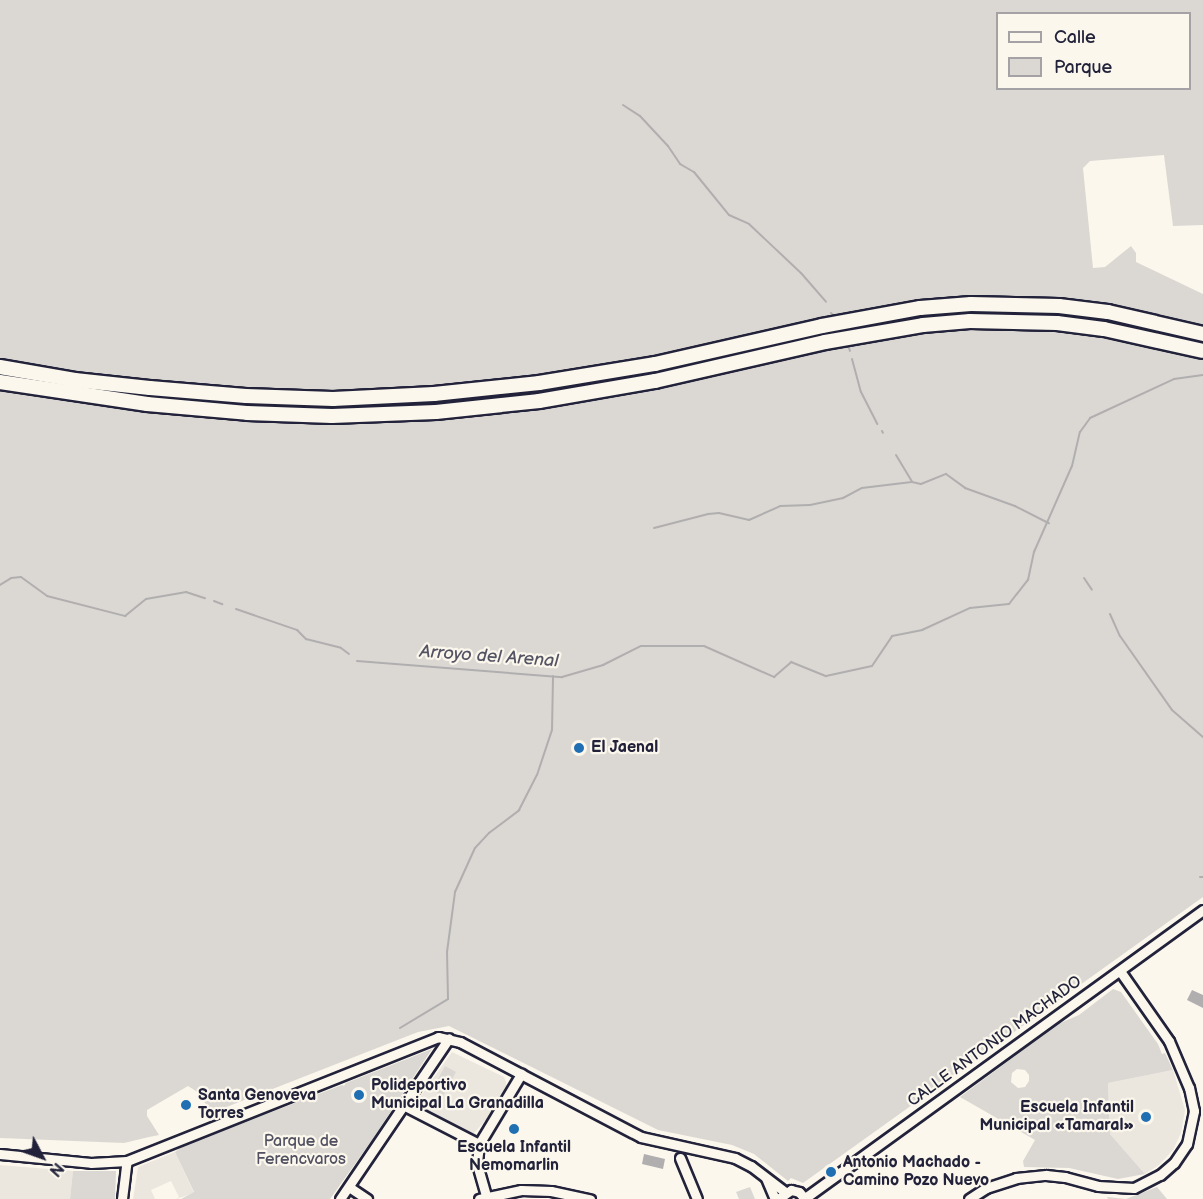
<!DOCTYPE html>
<meta charset="utf-8">
<style>
body{margin:0}
#map{position:relative;width:1203px;height:1199px;overflow:hidden;background:#fbf7ec;font-family:"Balsamiq Sans",sans-serif}
div>[style]{position:absolute}
[style*='--x']{left:calc(var(--x)*1px);top:calc(var(--y)*1px);width:calc(var(--w)*1px);rotate:calc(var(--a)*1deg)}
.built>*{inset:0;background:#ebe7df}
.green>*{inset:0;background:#dbd8d3}
.water>*{inset:0;background:#b1aeb0}
.stream>*{height:2px;margin:-1px;padding:0 1px;transform-origin:1px;border-radius:1px;background:#b1aeb0}
.roads{filter:drop-shadow(2px 0 #22223b) drop-shadow(-2px 0 #22223b) drop-shadow(0 2px #22223b) drop-shadow(0 -2px #22223b)}
.minor>*{height:9px;margin:-4.5px;padding:0 4.5px;transform-origin:4.5px;border-radius:4.5px;background:#fbf7ec}
.highway>*{height:14px;margin:-7px;padding:0 7px;transform-origin:7px;border-radius:7px;background:#fbf7ec}
.dots>*{width:16px;height:16px;translate:-50% -50%;box-sizing:border-box;border:3px solid #fbf7ec;border-radius:50%}
span{translate:-50% -50%;white-space:nowrap;text-align:center;line-height:1.15;-webkit-text-stroke:4.5px #fbf7ec;paint-order:stroke}
.poi-label{font-size:16px;color:#22223b;font-weight:700}
.left{translate:0 -50%;text-align:left}
.right{translate:-100% -50%;text-align:right}
.street-label{font-size:16px;color:#22223b}
.park-label{font-size:16px;color:#505061}
.water-label{font-size:18px;color:#545364;font-style:italic}
.legend{position:absolute;left:996px;top:12px;width:195px;height:78px;box-sizing:border-box;background:#fbf7ec;border:2px solid #a4a2a5;margin:0;padding:8px 10px;list-style:none;font-size:18px;color:#22223b}
.legend li{display:flex;align-items:center;gap:12px;height:30px}
.legend b{width:30px;border:2px solid #a4a2a5}
.north{position:absolute;left:12px;top:1127px;width:60px;height:60px;-webkit-text-stroke:4px #fbf7ec;paint-order:stroke;rotate:131deg;font-size:16px;font-weight:700;line-height:24px;text-align:center;color:#22223b}
.north::after{content:'';display:block;margin:auto;width:21px;height:27px;background:#22223b;clip-path:polygon(50% 0,100% 100%,50% 72%,0 100%)}
</style>
<div id="map">
<div class="built">
<div style="clip-path:polygon(452px 1052px,504px 1077px,506px 1082px,506px 1086px,493px 1106px,494px 1111px,474px 1133px,469px 1133px,423px 1108px,420px 1103px,420px 1097px)"></div>
<div style="clip-path:polygon(1173px 1070px,1185px 1110px,1181px 1133px,1173px 1150px,1159px 1165px,1145px 1174px,1110px 1134px,1108px 1083px)"></div>
<div style="clip-path:polygon(175px 1152px,194px 1193px,176px 1199px,179px 1197px,171px 1181px,151px 1190px,155px 1199px,133px 1199px,138px 1167px)"></div>
<div style="clip-path:polygon(0 1165px,73px 1171px,70px 1199px,0 1199px)"></div>
</div>
<div class="green">
<div style="clip-path:polygon(evenodd,0 0,1203px 0,1203px 225px,1173px 226px,1164px 155px,1090px 161px,1083px 168px,1093px 268px,1105px 267px,1131px 246px,1136px 253px,1136px 262px,1203px 294px,1203px 897px,803px 1183px,791px 1178px,788px 1181px,754px 1154px,732px 1145px,658px 1130px,449px 1026px,418px 1032px,211px 1113px,199px 1093px,188px 1086px,147px 1110px,147px 1116px,159px 1135px,149px 1137px,124px 1143px,0 1138px,0 0,998px 14px,1190px 14px,1190px 88px,998px 88px,998px 14px)"></div>
<div style="clip-path:polygon(evenodd,1113px 989px,1121px 992px,1158px 1044px,1162px 1054px,1165px 1053px,1173px 1070px,1108px 1083px,1110px 1134px,1145px 1174px,1118px 1179px,1069px 1168px,1024px 1167px,1023px 1161px,1035px 1140px,960px 1097px,1058px 1024px,1079px 1015px,1113px 989px,1017px 1069px,1025px 1070px,1029px 1075px,1029px 1081px,1025px 1087px,1018px 1088px,1011px 1082px,1012px 1073px,1017px 1069px)"></div>
<div style="clip-path:polygon(432px 1049px,372px 1140px,330px 1199px,181px 1199px,194px 1192px,175px 1152px,183px 1146px,342px 1085px,344px 1086px,346px 1083px)"></div>
<div style="clip-path:polygon(445px 1066px,456px 1072px,443px 1096px,432px 1090px)"></div>
<div style="clip-path:polygon(73px 1171px,116px 1171px,115px 1199px,70px 1199px)"></div>
<div style="clip-path:polygon(750px 1187px,755px 1199px,739px 1199px,736px 1192px)"></div>
<div style="clip-path:polygon(1157px 1187px,1167px 1199px,1108px 1199px,1107px 1197px,1126px 1199px)"></div>
</div>
<div class="water">
<div style="clip-path:polygon(1192px 990px,1203px 995px,1203px 1008px,1187px 1000px)"></div>
<div style="clip-path:polygon(644px 1154px,665px 1159px,663px 1169px,642px 1164px)"></div>
</div>
<div class="stream">
<div style="--x:623;--y:105;--w:20;--a:33"></div>
<div style="--x:640;--y:116;--w:41;--a:47"></div>
<div style="--x:668;--y:146;--w:22;--a:56"></div>
<div style="--x:680;--y:164;--w:16;--a:30"></div>
<div style="--x:694;--y:172;--w:55;--a:50.9"></div>
<div style="--x:729;--y:215;--w:22;--a:24"></div>
<div style="--x:749;--y:224;--w:71;--a:43.3"></div>
<div style="--x:801;--y:273;--w:38;--a:49"></div>
<div style="--x:831;--y:313;--w:3;--a:45"></div>
<div style="--x:849;--y:348;--w:3;--a:72"></div>
<div style="--x:852;--y:359;--w:34;--a:75"></div>
<div style="--x:861;--y:392;--w:36;--a:63"></div>
<div style="--x:882;--y:431;--w:2;--a:63"></div>
<div style="--x:896;--y:455;--w:31;--a:59"></div>
<div style="--x:912;--y:482;--w:9;--a:13"></div>
<div style="--x:921;--y:484;--w:27;--a:-22"></div>
<div style="--x:946;--y:474;--w:24;--a:36"></div>
<div style="--x:965;--y:488;--w:53;--a:19.8"></div>
<div style="--x:1015;--y:506;--w:38;--a:27"></div>
<div style="--x:654;--y:528;--w:56;--a:-14.5"></div>
<div style="--x:708;--y:514;--w:11;--a:-5"></div>
<div style="--x:719;--y:513;--w:31;--a:13"></div>
<div style="--x:749;--y:520;--w:34;--a:-24"></div>
<div style="--x:780;--y:506;--w:30;--a:-2"></div>
<div style="--x:810;--y:505;--w:34;--a:-12"></div>
<div style="--x:843;--y:498;--w:21;--a:-28"></div>
<div style="--x:862;--y:488;--w:50;--a:-6.8"></div>
<div style="--x:1084;--y:578;--w:14;--a:56"></div>
<div style="--x:0;--y:585;--w:13;--a:-32"></div>
<div style="--x:11;--y:578;--w:10;--a:-6"></div>
<div style="--x:21;--y:577;--w:32;--a:36"></div>
<div style="--x:47;--y:596;--w:81;--a:14.4"></div>
<div style="--x:125;--y:616;--w:27;--a:-39"></div>
<div style="--x:146;--y:599;--w:41;--a:-9.9"></div>
<div style="--x:186;--y:592;--w:20;--a:18"></div>
<div style="--x:214;--y:601;--w:9;--a:21"></div>
<div style="--x:236;--y:609;--w:65;--a:19"></div>
<div style="--x:297;--y:630;--w:13;--a:45"></div>
<div style="--x:306;--y:639;--w:36;--a:14"></div>
<div style="--x:341;--y:648;--w:10;--a:37"></div>
<div style="--x:1110;--y:614;--w:24;--a:66"></div>
<div style="--x:1120;--y:636;--w:90;--a:54.9"></div>
<div style="--x:1172;--y:710;--w:41;--a:41.1"></div>
<div style="--x:357;--y:661;--w:206;--a:4.5"></div>
<div style="--x:562;--y:677;--w:43;--a:-16.3"></div>
<div style="--x:603;--y:665;--w:42;--a:-26.6"></div>
<div style="--x:641;--y:646;--w:63;--a:0"></div>
<div style="--x:704;--y:646;--w:77;--a:23.9"></div>
<div style="--x:774;--y:677;--w:23;--a:-41"></div>
<div style="--x:791;--y:662;--w:38;--a:22"></div>
<div style="--x:826;--y:676;--w:47;--a:-12.3"></div>
<div style="--x:872;--y:666;--w:36;--a:-56"></div>
<div style="--x:892;--y:636;--w:31;--a:-11"></div>
<div style="--x:922;--y:630;--w:53;--a:-24.6"></div>
<div style="--x:970;--y:608;--w:39;--a:-6"></div>
<div style="--x:1009;--y:604;--w:31;--a:-52"></div>
<div style="--x:1028;--y:580;--w:29;--a:-78"></div>
<div style="--x:1034;--y:552;--w:94;--a:-66.2"></div>
<div style="--x:1072;--y:466;--w:35;--a:-77"></div>
<div style="--x:1080;--y:432;--w:17;--a:-54"></div>
<div style="--x:1090;--y:418;--w:93;--a:-24.9"></div>
<div style="--x:1174;--y:379;--w:29;--a:-8"></div>
<div style="--x:1200;--y:877;--w:3;--a:0"></div>
<div style="--x:400;--y:1028;--w:56;--a:-31.1"></div>
<div style="--x:448;--y:999;--w:47;--a:-91.2"></div>
<div style="--x:447;--y:952;--w:61;--a:-82.4"></div>
<div style="--x:455;--y:892;--w:48;--a:-65.6"></div>
<div style="--x:475;--y:848;--w:21;--a:-47"></div>
<div style="--x:489;--y:833;--w:38;--a:-37"></div>
<div style="--x:519;--y:810;--w:39;--a:-63"></div>
<div style="--x:537;--y:775;--w:47;--a:-71.6"></div>
<div style="--x:552;--y:730;--w:54;--a:-88.9"></div>
</div>
<div class="roads">
<div class="minor">
<div style="--x:405;--y:1106;--w:83;--a:27.2"></div>
<div style="--x:0;--y:1154;--w:91;--a:5.6"></div>
<div style="--x:91;--y:1163;--w:36;--a:-3"></div>
<div style="--x:127;--y:1161;--w:335;--a:-21.7"></div>
<div style="--x:438;--y:1037;--w:23;--a:13"></div>
<div style="--x:460;--y:1042;--w:204;--a:27.7"></div>
<div style="--x:641;--y:1137;--w:96;--a:12.6"></div>
<div style="--x:735;--y:1158;--w:18;--a:27"></div>
<div style="--x:751;--y:1166;--w:43;--a:37.4"></div>
<div style="--x:680;--y:1158;--w:44;--a:67.5"></div>
<div style="--x:766;--y:1178;--w:23;--a:67"></div>
<div style="--x:349;--y:1187;--w:22;--a:34"></div>
<div style="--x:805;--y:1198;--w:491;--a:-35.9"></div>
<div style="--x:122;--y:1199;--w:38;--a:-83"></div>
<div style="--x:340;--y:1199;--w:194;--a:-55.9"></div>
<div style="--x:479;--y:1199;--w:43;--a:-12.1"></div>
<div style="--x:521;--y:1190;--w:30;--a:2"></div>
<div style="--x:551;--y:1191;--w:40;--a:12"></div>
<div style="--x:487;--y:1199;--w:37;--a:-106"></div>
<div style="--x:477;--y:1163;--w:19;--a:-84"></div>
<div style="--x:479;--y:1144;--w:82;--a:-59"></div>
<div style="--x:778;--y:1199;--w:16;--a:-35"></div>
<div style="--x:791;--y:1190;--w:8;--a:14"></div>
<div style="--x:799;--y:1192;--w:9;--a:49"></div>
<div style="--x:969;--y:1199;--w:20;--a:-33"></div>
<div style="--x:986;--y:1188;--w:32;--a:-18"></div>
<div style="--x:1016;--y:1178;--w:30;--a:-6"></div>
<div style="--x:1046;--y:1175;--w:19;--a:6"></div>
<div style="--x:1065;--y:1177;--w:34;--a:15"></div>
<div style="--x:1098;--y:1186;--w:36;--a:3"></div>
<div style="--x:1134;--y:1188;--w:29;--a:-27"></div>
<div style="--x:1160;--y:1175;--w:18;--a:-41"></div>
<div style="--x:1174;--y:1163;--w:23;--a:-56"></div>
<div style="--x:1187;--y:1144;--w:34;--a:-78"></div>
<div style="--x:1194;--y:1111;--w:24;--a:-102"></div>
<div style="--x:1189;--y:1088;--w:51;--a:-113.1"></div>
<div style="--x:1169;--y:1041;--w:85;--a:-125"></div>
</div>
<div class="highway">
<div style="--x:0;--y:367;--w:76;--a:9.8"></div>
<div style="--x:75;--y:380;--w:75;--a:6.1"></div>
<div style="--x:150;--y:388;--w:96;--a:4.8"></div>
<div style="--x:246;--y:396;--w:87;--a:2"></div>
<div style="--x:333;--y:399;--w:101;--a:-2.8"></div>
<div style="--x:434;--y:394;--w:106;--a:-6"></div>
<div style="--x:539;--y:383;--w:118;--a:-9.3"></div>
<div style="--x:655;--y:364;--w:171;--a:-12.8"></div>
<div style="--x:822;--y:326;--w:100;--a:-10.4"></div>
<div style="--x:920;--y:308;--w:51;--a:-4.5"></div>
<div style="--x:971;--y:304;--w:88;--a:1.3"></div>
<div style="--x:1059;--y:306;--w:49;--a:7"></div>
<div style="--x:1108;--y:312;--w:98;--a:13"></div>
<div style="--x:0;--y:382;--w:149;--a:8.5"></div>
<div style="--x:147;--y:404;--w:100;--a:5.1"></div>
<div style="--x:247;--y:413;--w:85;--a:2"></div>
<div style="--x:332;--y:416;--w:104;--a:-2.2"></div>
<div style="--x:436;--y:412;--w:104;--a:-6.1"></div>
<div style="--x:539;--y:401;--w:118;--a:-9.8"></div>
<div style="--x:655;--y:381;--w:174;--a:-12.9"></div>
<div style="--x:825;--y:342;--w:99;--a:-9.8"></div>
<div style="--x:923;--y:325;--w:47;--a:-4.9"></div>
<div style="--x:970;--y:321;--w:87;--a:1.3"></div>
<div style="--x:1057;--y:323;--w:47;--a:7.3"></div>
<div style="--x:1104;--y:329;--w:101;--a:12.5"></div>
</div>
</div>
<div class="dots">
<div style="left:579px;top:748px;background:#1f6fb2"></div>
<div style="left:359px;top:1095px;background:#1f6fb2"></div>
<div style="left:186px;top:1105px;background:#1f6fb2"></div>
<div style="left:1146px;top:1117px;background:#1f6fb2"></div>
<div style="left:514px;top:1129px;background:#1f6fb2"></div>
<div style="left:831px;top:1172px;background:#1f6fb2"></div>
</div>
<div class="poi-label">
<span class="left" style="left:591px;top:748px">El Jaenal</span>
<span class="left" style="left:371px;top:1095px">Polideportivo<br>Municipal La Granadilla</span>
<span class="left" style="left:198px;top:1105px">Santa Genoveva<br>Torres</span>
<span class="right" style="left:1134px;top:1117px">Escuela Infantil<br>Municipal «Tamaral»</span>
<span style="left:514px;top:1157px">Escuela Infantil<br>Nemomarlin</span>
<span class="left" style="left:843px;top:1172px">Antonio Machado -<br>Camino Pozo Nuevo</span>
</div>
<div class="street-label">
<span style="left:995px;top:1042px;rotate:-36deg">CALLE ANTONIO MACHADO</span>
</div>
<div class="park-label">
<span style="left:301px;top:1151px">Parque de<br>Ferencvaros</span>
</div>
<div class="water-label">
<span style="left:489px;top:657px;rotate:4deg">Arroyo del Arenal</span>
</div>
<ul class="legend">
<li><b style="height:8px;background:#fbf7ec"></b>Calle</li>
<li><b style="height:16px;background:#dbd8d3"></b>Parque</li>
</ul>
<div class="north">N</div>
</div>
